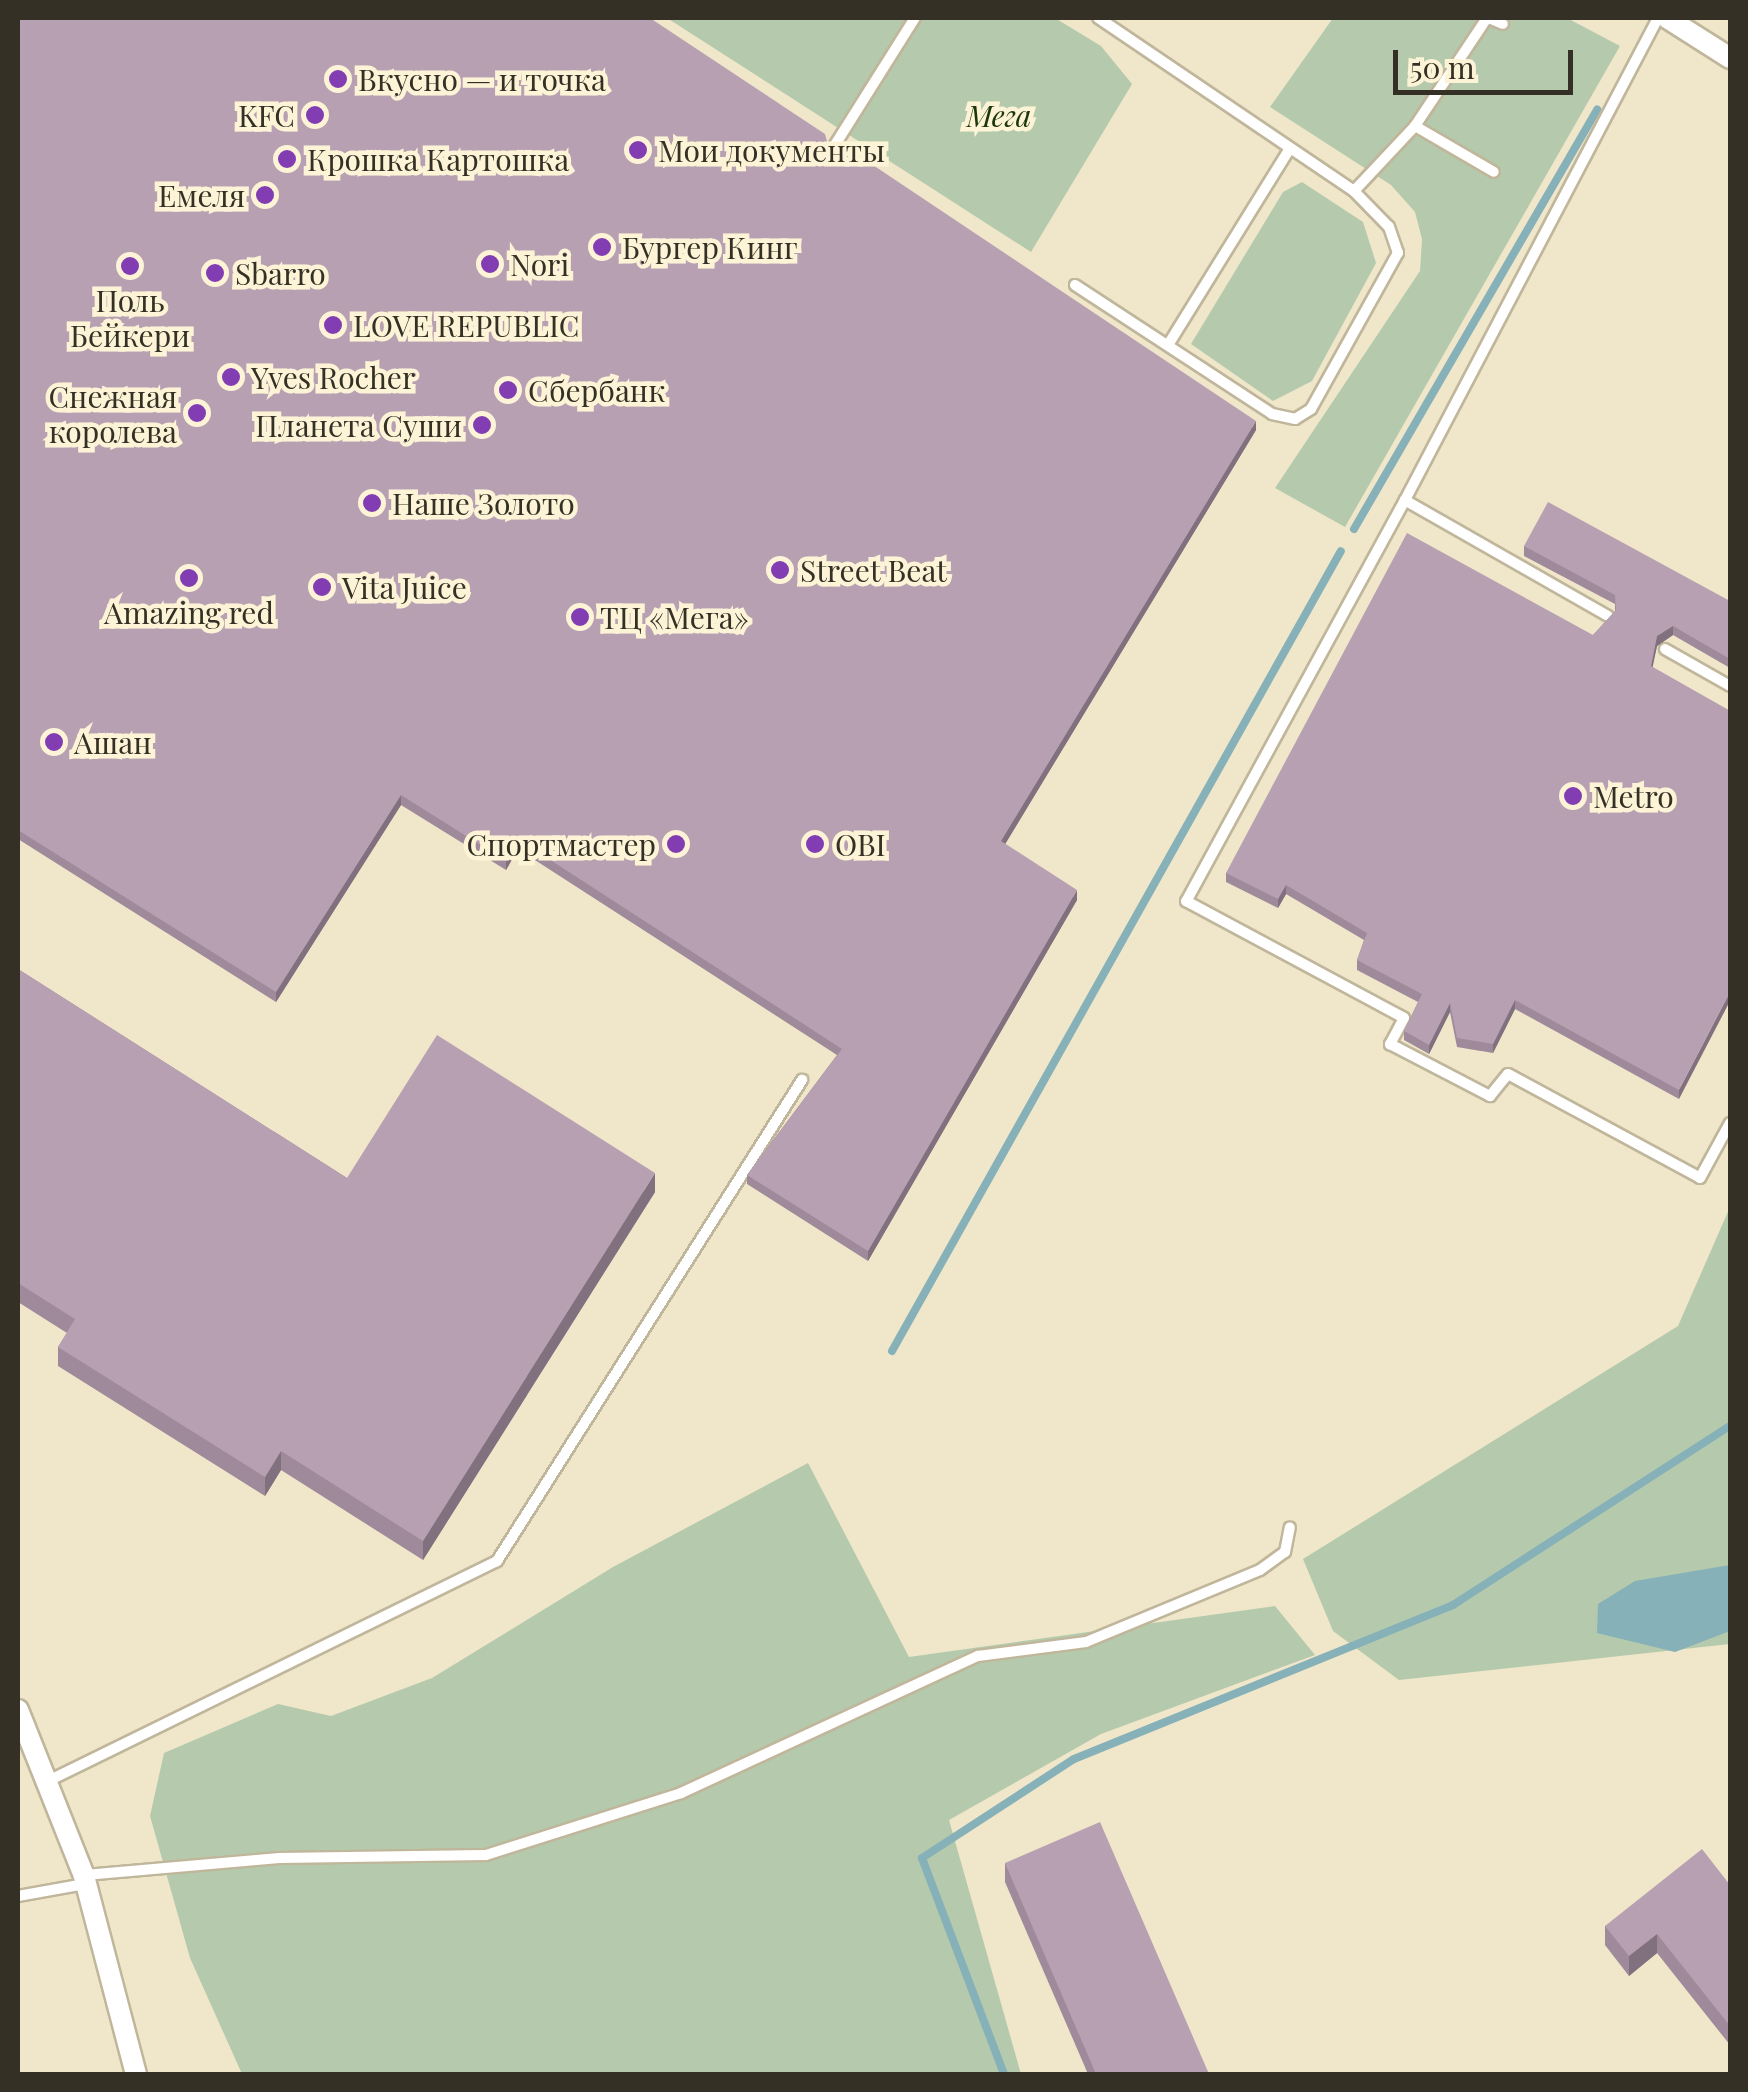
<!DOCTYPE html>
<meta charset="utf-8">
<style>
body{margin:0}
#map{position:relative;width:1748px;height:2092px;overflow:hidden;background:#f0e6ca;font-family:"Playfair Display",serif}
div>[style]{position:absolute}
[style*='--x']{left:calc(var(--x)*1px);top:calc(var(--y)*1px);width:calc(var(--w)*1px);rotate:calc(var(--a)*1deg)}
.green>*{inset:0;background:#b5caac}
.water>*{inset:0;background:#86b1b8}
.stream>*{height:8px;margin:-4px;padding:0 4px;transform-origin:4px;border-radius:4px;background:#86b1b8}
.roads{filter:drop-shadow(2px 0 #c0b69b) drop-shadow(-2px 0 #c0b69b) drop-shadow(0 2px #c0b69b) drop-shadow(0 -2px #c0b69b)}
.service>*{height:10px;margin:-5px;padding:0 5px;transform-origin:5px;border-radius:5px;background:#fff}
.minor>*{height:20px;margin:-10px;padding:0 10px;transform-origin:10px;border-radius:10px;background:#fff}
.wall>*{inset:0;background:#9e8a9a}
.shaded-wall>*{inset:0;background:#81707d}
.building>*{inset:0;background:#b8a0b3}
.dots>*{width:28px;height:28px;translate:-50% -50%;box-sizing:border-box;border:5px solid #fdf4d7;border-radius:50%}
span{translate:-50% -50%;white-space:nowrap;text-align:center;line-height:1.15;-webkit-text-stroke:9px #fdf4d7;paint-order:stroke}
.poi-label{font-size:30px;color:#343025}
.left{translate:0 -50%;text-align:left}
.right{translate:-100% -50%;text-align:right}
.park-label{font-size:30px;color:#1c370a;font-style:italic}
.frame{position:absolute;inset:0;border:20px solid #343025;pointer-events:none}
.scale{position:absolute;left:1393px;top:50px;width:180px;height:45px;box-sizing:border-box;border:5px solid #343025;border-top:0;padding-left:12px;font-size:30px;line-height:35px;white-space:nowrap;color:#343025;-webkit-text-stroke:8px #fdf4d7;paint-order:stroke}
</style>
<div id="map">
<div class="green">
<div style="clip-path:polygon(667px 18px,1055px 18px,1101px 46px,1132px 84px,1031px 252px)"></div>
<div style="clip-path:polygon(1333px 18px,1567px 18px,1620px 46px,1345px 527px,1275px 488px,1420px 271px,1422px 239px,1415px 212px,1391px 185px,1270px 107px)"></div>
<div style="clip-path:polygon(1302px 182px,1363px 222px,1376px 263px,1312px 381px,1273px 401px,1191px 344px,1283px 192px)"></div>
<div style="clip-path:polygon(1730px 1207px,1730px 1644px,1399px 1680px,1333px 1631px,1303px 1559px,1678px 1326px)"></div>
<div style="clip-path:polygon(808px 1463px,909px 1657px,1275px 1606px,1315px 1655px,1101px 1734px,949px 1820px,1021px 2074px,242px 2074px,190px 1958px,150px 1816px,164px 1753px,278px 1704px,331px 1716px,432px 1678px,613px 1567px)"></div>
</div>
<div class="water">
<div style="clip-path:polygon(1730px 1565px,1730px 1631px,1675px 1652px,1597px 1633px,1598px 1604px,1635px 1581px)"></div>
</div>
<div class="stream">
<div style="--x:1354;--y:529;--w:485;--a:-59.9"></div>
<div style="--x:892;--y:1351;--w:917;--a:-60.7"></div>
<div style="--x:1004;--y:2074;--w:231;--a:-110.8"></div>
<div style="--x:922;--y:1858;--w:181;--a:-33.1"></div>
<div style="--x:1074;--y:1759;--w:409;--a:-22.1"></div>
<div style="--x:1453;--y:1605;--w:330;--a:-32.9"></div>
</div>
<div class="roads">
<div class="service">
<div style="--x:1489;--y:18;--w:15;--a:23"></div>
<div style="--x:1415;--y:126;--w:91;--a:30.2"></div>
<div style="--x:833;--y:148;--w:154;--a:-57.8"></div>
<div style="--x:1354;--y:191;--w:89;--a:-46.8"></div>
<div style="--x:1415;--y:126;--w:130;--a:-56.3"></div>
<div style="--x:1075;--y:285;--w:235;--a:33.2"></div>
<div style="--x:1272;--y:414;--w:24;--a:12"></div>
<div style="--x:1295;--y:419;--w:19;--a:-32"></div>
<div style="--x:1311;--y:409;--w:179;--a:-60.9"></div>
<div style="--x:1398;--y:253;--w:28;--a:-109"></div>
<div style="--x:1389;--y:227;--w:50;--a:-134.2"></div>
<div style="--x:1354;--y:191;--w:309;--a:-145.9"></div>
<div style="--x:1168;--y:345;--w:229;--a:-58.2"></div>
<div style="--x:1405;--y:500;--w:457;--a:118.6"></div>
<div style="--x:1186;--y:901;--w:247;--a:28.2"></div>
<div style="--x:1404;--y:1018;--w:30;--a:118"></div>
<div style="--x:1390;--y:1044;--w:113;--a:27.5"></div>
<div style="--x:1490;--y:1096;--w:28;--a:-51"></div>
<div style="--x:1508;--y:1074;--w:218;--a:28.4"></div>
<div style="--x:1700;--y:1178;--w:63;--a:-61.4"></div>
<div style="--x:1608;--y:616;--w:234;--a:-150.3"></div>
<div style="--x:1405;--y:500;--w:544;--a:-62.31"></div>
<div style="--x:1665;--y:649;--w:75;--a:29.6"></div>
<div style="--x:50;--y:1780;--w:498;--a:-26.1"></div>
<div style="--x:497;--y:1561;--w:570;--a:-57.62"></div>
<div style="--x:85;--y:1875;--w:195;--a:-5"></div>
<div style="--x:279;--y:1858;--w:207;--a:-0.8"></div>
<div style="--x:486;--y:1855;--w:205;--a:-17.6"></div>
<div style="--x:681;--y:1793;--w:327;--a:-24.8"></div>
<div style="--x:978;--y:1656;--w:109;--a:-7.4"></div>
<div style="--x:1086;--y:1642;--w:188;--a:-22.5"></div>
<div style="--x:1260;--y:1570;--w:31;--a:-36"></div>
<div style="--x:1285;--y:1552;--w:25;--a:-79"></div>
<div style="--x:18;--y:1896;--w:68;--a:-10.2"></div>
</div>
<div class="minor">
<div style="--x:1667;--y:18;--w:75;--a:32.4"></div>
<div style="--x:18;--y:1710;--w:179;--a:68.3"></div>
<div style="--x:84;--y:1876;--w:205;--a:75.3"></div>
</div>
</div>
<div class="wall">
<div style="clip-path:polygon(18px 18px,828px 145px,1256px 430px,1005px 844px,1077px 900px,868px 1261px,747px 1184px,747px 1175px,837px 1055px,518px 849px,506px 870px,401px 805px,276px 1002px,18px 839px)"></div>
<div style="clip-path:polygon(1524px 546px,1730px 601px,1730px 668px,1673px 635px,1657px 646px,1652px 667px,1730px 711px,1679px 1099px,1515px 1009px,1493px 1053px,1457px 1047px,1450px 1012px,1429px 1054px,1404px 1040px,1404px 1031px,1418px 1002px,1357px 970px,1357px 960px,1364px 940px,1286px 894px,1278px 908px,1226px 882px,1226px 873px,1593px 635px,1615px 611px,1615px 604px,1524px 556px)"></div>
<div style="clip-path:polygon(18px 969px,347px 1178px,655px 1192px,423px 1560px,281px 1470px,265px 1496px,58px 1366px,58px 1347px,67px 1333px,18px 1302px)"></div>
<div style="clip-path:polygon(1005px 1863px,1209px 2074px,1088px 2074px,1005px 1882px)"></div>
<div style="clip-path:polygon(1730px 1885px,1730px 2045px,1657px 1953px,1629px 1976px,1605px 1945px,1605px 1926px)"></div>
</div>
<div class="shaded-wall">
<div style="clip-path:polygon(1256px 421px,1256px 430px,1001px 851px,1001px 841px)"></div>
<div style="clip-path:polygon(1673px 626px,1673px 635px,1657px 646px,1651px 675px,1651px 666px,1657px 636px)"></div>
<div style="clip-path:polygon(401px 795px,401px 805px,276px 1002px,276px 992px)"></div>
<div style="clip-path:polygon(518px 839px,518px 849px,506px 870px,506px 861px)"></div>
<div style="clip-path:polygon(1286px 885px,1286px 894px,1278px 908px,1278px 899px)"></div>
<div style="clip-path:polygon(1077px 890px,1077px 900px,868px 1261px,868px 1251px)"></div>
<div style="clip-path:polygon(1730px 992px,1730px 1001px,1679px 1099px,1679px 1090px)"></div>
<div style="clip-path:polygon(1515px 1000px,1515px 1009px,1493px 1053px,1493px 1044px)"></div>
<div style="clip-path:polygon(1450px 1003px,1450px 1012px,1429px 1054px,1429px 1045px)"></div>
<div style="clip-path:polygon(655px 1173px,655px 1192px,423px 1560px,423px 1541px)"></div>
<div style="clip-path:polygon(281px 1451px,281px 1470px,265px 1496px,265px 1477px)"></div>
<div style="clip-path:polygon(1657px 1934px,1657px 1953px,1629px 1976px,1629px 1956px)"></div>
</div>
<div class="building">
<div style="clip-path:polygon(18px 18px,650px 18px,825px 134px,828px 145px,840px 143px,1256px 421px,1001px 841px,1077px 890px,868px 1251px,747px 1175px,842px 1049px,518px 839px,506px 861px,401px 795px,276px 992px,18px 830px)"></div>
<div style="clip-path:polygon(1548px 502px,1730px 601px,1730px 659px,1673px 626px,1657px 636px,1651px 666px,1730px 711px,1730px 992px,1679px 1090px,1515px 1000px,1493px 1044px,1457px 1038px,1450px 1003px,1429px 1045px,1404px 1031px,1422px 994px,1357px 960px,1367px 933px,1286px 885px,1278px 899px,1226px 873px,1407px 533px,1593px 635px,1616px 610px,1615px 595px,1524px 546px)"></div>
<div style="clip-path:polygon(18px 969px,347px 1178px,437px 1035px,655px 1173px,423px 1541px,281px 1451px,265px 1477px,58px 1347px,75px 1319px,18px 1283px)"></div>
<div style="clip-path:polygon(1100px 1822px,1209px 2074px,1096px 2074px,1005px 1863px)"></div>
<div style="clip-path:polygon(1702px 1849px,1730px 1885px,1730px 2026px,1657px 1934px,1629px 1956px,1605px 1926px)"></div>
</div>
<div class="dots">
<div style="left:338px;top:79px;background:#813db1"></div>
<div style="left:315px;top:115px;background:#813db1"></div>
<div style="left:638px;top:150px;background:#813db1"></div>
<div style="left:287px;top:159px;background:#813db1"></div>
<div style="left:265px;top:195px;background:#813db1"></div>
<div style="left:602px;top:247px;background:#813db1"></div>
<div style="left:490px;top:264px;background:#813db1"></div>
<div style="left:130px;top:266px;background:#813db1"></div>
<div style="left:215px;top:273px;background:#813db1"></div>
<div style="left:333px;top:325px;background:#813db1"></div>
<div style="left:231px;top:377px;background:#813db1"></div>
<div style="left:508px;top:390px;background:#813db1"></div>
<div style="left:197px;top:413px;background:#813db1"></div>
<div style="left:482px;top:425px;background:#813db1"></div>
<div style="left:372px;top:503px;background:#813db1"></div>
<div style="left:780px;top:570px;background:#813db1"></div>
<div style="left:189px;top:578px;background:#813db1"></div>
<div style="left:322px;top:587px;background:#813db1"></div>
<div style="left:580px;top:617px;background:#813db1"></div>
<div style="left:54px;top:742px;background:#813db1"></div>
<div style="left:1573px;top:796px;background:#813db1"></div>
<div style="left:676px;top:844px;background:#813db1"></div>
<div style="left:815px;top:844px;background:#813db1"></div>
</div>
<div class="poi-label">
<span class="left" style="left:358px;top:79px">Вкусно — и точка</span>
<span class="right" style="left:295px;top:115px">KFC</span>
<span class="left" style="left:658px;top:150px">Мои документы</span>
<span class="left" style="left:307px;top:159px">Крошка Картошка</span>
<span class="right" style="left:245px;top:195px">Емеля</span>
<span class="left" style="left:622px;top:247px">Бургер Кинг</span>
<span class="left" style="left:510px;top:264px">Nori</span>
<span class="left" style="left:235px;top:273px">Sbarro</span>
<span style="left:130px;top:317px">Поль<br>Бейкери</span>
<span class="left" style="left:353px;top:325px">LOVE REPUBLIC</span>
<span class="left" style="left:251px;top:377px">Yves Rocher</span>
<span class="left" style="left:528px;top:390px">Сбербанк</span>
<span class="right" style="left:177px;top:413px">Снежная<br>королева</span>
<span class="right" style="left:462px;top:425px">Планета Суши</span>
<span class="left" style="left:392px;top:503px">Наше Золото</span>
<span class="left" style="left:800px;top:570px">Street Beat</span>
<span class="left" style="left:342px;top:587px">Vita Juice</span>
<span style="left:189px;top:612px">Amazing red</span>
<span class="left" style="left:600px;top:617px">ТЦ «Мега»</span>
<span class="left" style="left:74px;top:742px">Ашан</span>
<span class="left" style="left:1593px;top:796px">Metro</span>
<span class="right" style="left:656px;top:844px">Спортмастер</span>
<span class="left" style="left:835px;top:844px">OBI</span>
</div>
<div class="park-label">
<span style="left:999px;top:115px">Мега</span>
</div>
<div class="frame"></div>
<div class="scale">50 m</div>
</div>
